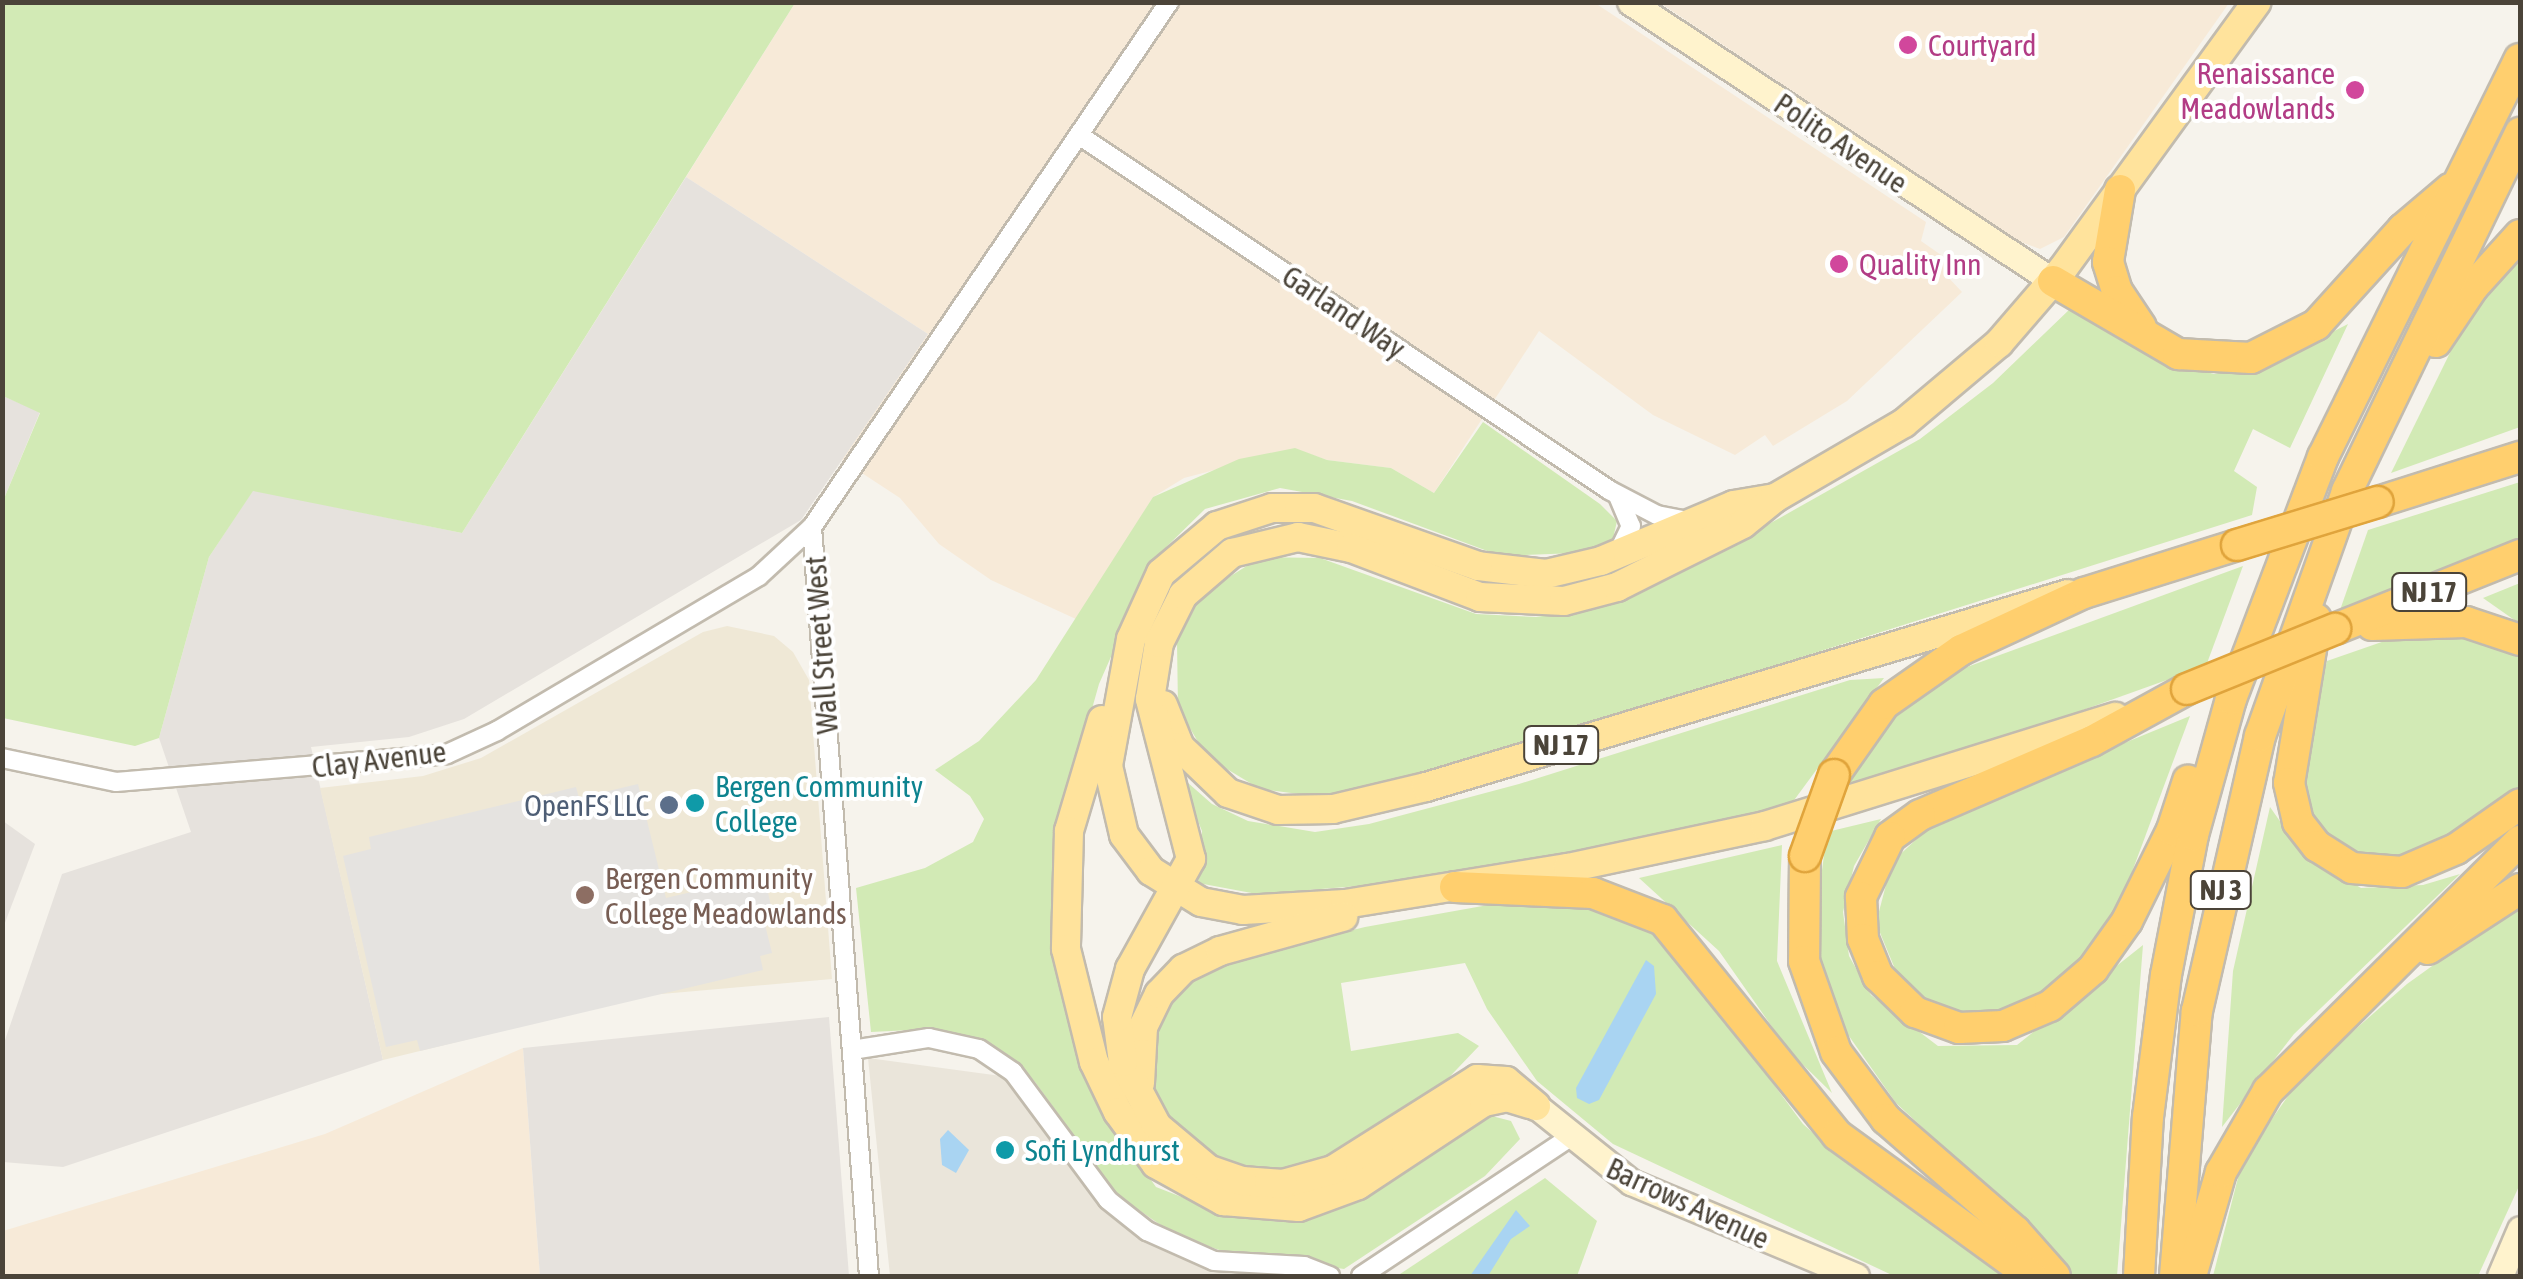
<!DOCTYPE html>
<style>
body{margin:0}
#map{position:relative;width:2523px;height:1279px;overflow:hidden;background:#f6f3ec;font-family:"Asap Condensed",sans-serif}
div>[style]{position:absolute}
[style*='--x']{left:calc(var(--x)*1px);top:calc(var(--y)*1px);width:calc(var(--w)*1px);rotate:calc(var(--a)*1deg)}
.residential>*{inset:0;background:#eae5da}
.commercial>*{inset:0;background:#f7ead8}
.industrial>*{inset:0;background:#e6e2dd}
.education>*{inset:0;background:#efe8d6}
.green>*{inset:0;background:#d2eab5}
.parking>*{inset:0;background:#e5e3e0}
.water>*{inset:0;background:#a9d4f2}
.roads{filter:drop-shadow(2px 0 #c2bbae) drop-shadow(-2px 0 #c2bbae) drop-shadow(0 2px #c2bbae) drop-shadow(0 -2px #c2bbae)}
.street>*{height:18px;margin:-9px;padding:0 9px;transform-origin:9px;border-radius:9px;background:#fff}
.secondary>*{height:25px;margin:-12.5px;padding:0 12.5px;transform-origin:12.5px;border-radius:12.5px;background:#fff3cd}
.primary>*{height:28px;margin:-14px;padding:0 14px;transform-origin:14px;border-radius:14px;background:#ffe39c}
.highway>*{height:30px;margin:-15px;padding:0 15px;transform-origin:15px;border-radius:15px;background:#ffcf6e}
.bridges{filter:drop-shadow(2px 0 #e0a43c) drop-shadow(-2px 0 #e0a43c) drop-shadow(0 2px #e0a43c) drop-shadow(0 -2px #e0a43c)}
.highway-bridge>*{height:30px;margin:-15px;padding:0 15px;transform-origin:15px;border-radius:15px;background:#ffcf6e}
.dots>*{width:28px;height:28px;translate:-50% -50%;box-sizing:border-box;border:5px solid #fff;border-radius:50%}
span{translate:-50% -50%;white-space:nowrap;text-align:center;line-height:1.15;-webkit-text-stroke:8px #fff;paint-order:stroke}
.shield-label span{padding:2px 8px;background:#fff;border:2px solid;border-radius:8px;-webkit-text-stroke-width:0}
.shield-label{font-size:28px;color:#4b4439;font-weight:700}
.hotel-label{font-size:30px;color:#b23c85}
.left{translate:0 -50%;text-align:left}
.right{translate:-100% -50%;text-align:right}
.street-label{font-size:30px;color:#4b4439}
.culture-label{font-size:30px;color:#0d838f}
.service-label{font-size:30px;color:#4e5e75}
.education-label{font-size:30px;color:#785e54}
.frame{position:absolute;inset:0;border:5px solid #4b4439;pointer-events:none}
</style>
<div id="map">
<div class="residential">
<div style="clip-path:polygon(868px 1058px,1001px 1076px,1208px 1269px,1300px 1276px,890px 1276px)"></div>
</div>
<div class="commercial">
<div style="clip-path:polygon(795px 3px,1595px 3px,1926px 222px,1921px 241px,1944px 257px,1946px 275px,1962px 292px,1847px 401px,1773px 446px,1765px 435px,1735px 455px,1653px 415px,1539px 331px,1434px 493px,1391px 468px,1327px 460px,1295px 449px,1184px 478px,1153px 497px,1078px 620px,991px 580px,939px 544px,900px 498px,842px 460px,928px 334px,686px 177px)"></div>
<div style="clip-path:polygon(1660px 3px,2229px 3px,2064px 237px,2040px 249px,2018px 241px)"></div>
<div style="clip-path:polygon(523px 1048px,540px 1276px,3px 1276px,3px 1231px,325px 1134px)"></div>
</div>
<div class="industrial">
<div style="clip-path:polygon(686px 177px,928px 334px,801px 520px,464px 719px,409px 737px,311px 747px,383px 1060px,63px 1167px,3px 1162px,3px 1046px,62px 874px,191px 832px,159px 738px,209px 557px,253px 490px,462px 533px)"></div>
<div style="clip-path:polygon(3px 396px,40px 412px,3px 501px)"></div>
<div style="clip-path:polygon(3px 821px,35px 844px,3px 928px)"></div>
<div style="clip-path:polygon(829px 1017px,849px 1276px,540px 1276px,523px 1048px)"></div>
</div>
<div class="education">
<div style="clip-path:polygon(727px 626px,774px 636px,793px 652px,809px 680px,832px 979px,650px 995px,383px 1060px,320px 788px,423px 776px,481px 758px,703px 632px)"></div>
</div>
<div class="green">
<div style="clip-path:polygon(3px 2px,795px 2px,795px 3px,462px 533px,253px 491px,209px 557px,159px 738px,135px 746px,3px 718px,3px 501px,40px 413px,3px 396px)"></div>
<div style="clip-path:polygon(2520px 251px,2520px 427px,2391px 473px,2469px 314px)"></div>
<div style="clip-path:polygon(2071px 308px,2151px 356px,2214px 374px,2271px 363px,2348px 324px,2290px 448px,2253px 429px,2234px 471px,2257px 487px,2252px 515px,1396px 785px,1322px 797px,1260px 789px,1207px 757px,1178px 708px,1177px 643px,1202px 594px,1261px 557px,1320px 558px,1476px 614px,1536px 617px,1594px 608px,1705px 560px,1920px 439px,1993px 383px)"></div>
<div style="clip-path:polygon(1483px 422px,1600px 504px,1617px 521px,1612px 543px,1577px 553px,1501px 556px,1352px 501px,1280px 488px,1205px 509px,1154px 559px,1099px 684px,1060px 822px,1052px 940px,1074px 1046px,1117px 1132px,1156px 1187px,1233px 1217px,1282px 1222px,1316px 1214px,1488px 1115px,1511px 1121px,1520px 1139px,1485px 1176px,1344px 1269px,1222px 1251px,1174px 1234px,1117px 1195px,1035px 1082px,1006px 1054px,973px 1037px,931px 1029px,871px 1032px,856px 888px,925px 868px,973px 842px,984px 819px,970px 796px,935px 770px,979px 741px,1036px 680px,1153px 497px,1239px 459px,1295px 448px,1327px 460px,1391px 468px,1434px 493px)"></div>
<div style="clip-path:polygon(2520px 482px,2520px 537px,2339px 613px,2368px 530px)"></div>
<div style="clip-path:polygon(2243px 566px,2206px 666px,1843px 796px,1849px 778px,1898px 711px,1956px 671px)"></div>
<div style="clip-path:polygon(2520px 583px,2520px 624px,2483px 598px)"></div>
<div style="clip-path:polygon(2399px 636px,2461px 636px,2519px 656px,2520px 789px,2457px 835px,2397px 861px,2360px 859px,2319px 834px,2304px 808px,2302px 749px,2327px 661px)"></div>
<div style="clip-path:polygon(1884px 678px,1792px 803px,1679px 833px,1410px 882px,1257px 894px,1198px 883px,1202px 831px,1179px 775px,1212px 804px,1248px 821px,1315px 832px,1369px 824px,1519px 784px,1850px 680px)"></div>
<div style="clip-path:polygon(2190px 716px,2110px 931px,2051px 993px,2004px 1015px,1946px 1016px,1900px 981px,1876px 923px,1892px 862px,1937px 820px)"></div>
<div style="clip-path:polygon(2270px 807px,2303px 854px,2361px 888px,2423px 885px,2460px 874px,2294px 1034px,2222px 1127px,2233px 971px)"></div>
<div style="clip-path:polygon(1881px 819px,1854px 866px,1843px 912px,1849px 956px,1871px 995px,1938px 1046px,2017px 1045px,2143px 945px,2117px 1276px,2070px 1276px,2049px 1244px,1896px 1103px,1830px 1009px,1814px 932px,1827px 832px)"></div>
<div style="clip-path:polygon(1782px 845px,1777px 961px,1832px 1093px,1789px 1051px,1719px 951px,1639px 878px)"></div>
<div style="clip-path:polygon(1505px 902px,1596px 906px,1666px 939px,1803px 1124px,1850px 1166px,1974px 1246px,2004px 1276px,1894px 1276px,1613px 1144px,1537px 1081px,1487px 1009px,1465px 963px,1341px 983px,1351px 1051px,1458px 1033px,1479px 1046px,1437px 1090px,1344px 1151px,1265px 1174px,1197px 1151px,1153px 1096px,1150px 1051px,1161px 1004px,1200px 968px,1365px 927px)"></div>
<div style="clip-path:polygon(2520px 903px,2520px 1184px,2478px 1276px,2213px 1276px,2242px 1162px,2302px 1076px,2407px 984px)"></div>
<div style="clip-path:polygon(1545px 1178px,1597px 1221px,1577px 1276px,1397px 1276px)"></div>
</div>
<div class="parking">
<div style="clip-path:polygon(638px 784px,666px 898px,764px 875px,771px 906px,761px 909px,772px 953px,760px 956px,763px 970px,420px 1051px,417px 1040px,386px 1047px,343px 856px,371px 849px,369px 837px,576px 787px,579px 798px)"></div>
</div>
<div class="water">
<div style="clip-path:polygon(1646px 960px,1654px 966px,1656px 994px,1599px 1100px,1589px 1104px,1577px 1098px,1576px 1088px)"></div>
<div style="clip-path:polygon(948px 1130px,969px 1150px,956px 1173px,942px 1165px,940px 1139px)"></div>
<div style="clip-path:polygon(1516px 1210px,1530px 1226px,1511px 1239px,1488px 1276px,1470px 1276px)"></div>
</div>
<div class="roads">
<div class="street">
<div style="--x:1079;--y:135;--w:638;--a:33.81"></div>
<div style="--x:1609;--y:490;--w:54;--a:27.5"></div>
<div style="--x:1657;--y:515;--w:33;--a:11"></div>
<div style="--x:1618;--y:496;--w:33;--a:67"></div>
<div style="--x:1631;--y:526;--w:30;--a:116"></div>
<div style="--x:812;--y:527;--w:751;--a:85.65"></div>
<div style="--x:2;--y:758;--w:116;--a:11.9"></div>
<div style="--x:116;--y:782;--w:332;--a:-4.8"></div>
<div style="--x:447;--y:754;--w:55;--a:-24.7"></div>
<div style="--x:497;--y:731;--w:304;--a:-30.6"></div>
<div style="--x:759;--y:576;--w:72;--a:-42.8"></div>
<div style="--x:812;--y:527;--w:635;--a:-55.78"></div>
<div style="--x:852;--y:1050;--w:78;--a:-8.9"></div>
<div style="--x:929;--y:1038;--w:51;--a:12.4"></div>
<div style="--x:979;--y:1049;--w:41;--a:34.1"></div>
<div style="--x:1013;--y:1072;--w:159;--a:53.4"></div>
<div style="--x:1108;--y:1200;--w:50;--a:38.5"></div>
<div style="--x:1147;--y:1231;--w:73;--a:24.1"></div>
<div style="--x:1214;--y:1261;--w:90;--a:3.2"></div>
<div style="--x:1304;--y:1266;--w:28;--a:21"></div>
<div style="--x:1361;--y:1276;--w:250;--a:-33.6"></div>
</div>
<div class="secondary">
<div style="--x:1630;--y:2;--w:507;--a:33.41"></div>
<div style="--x:1536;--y:1106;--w:122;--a:38.7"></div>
<div style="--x:1631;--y:1182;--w:244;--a:22.7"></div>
<div style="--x:2500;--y:1276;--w:51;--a:-66.9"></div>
</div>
<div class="primary">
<div style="--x:1775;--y:498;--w:42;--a:170.3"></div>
<div style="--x:1734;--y:505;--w:144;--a:157.2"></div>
<div style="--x:1601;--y:561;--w:57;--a:166.7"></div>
<div style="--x:1546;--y:574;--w:68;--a:-173.3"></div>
<div style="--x:1478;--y:566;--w:174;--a:-160.5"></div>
<div style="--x:1314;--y:508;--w:42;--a:180"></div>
<div style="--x:1272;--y:508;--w:58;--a:161.9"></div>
<div style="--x:1217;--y:526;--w:73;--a:140"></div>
<div style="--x:1161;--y:573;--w:72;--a:114.4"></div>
<div style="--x:1131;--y:639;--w:129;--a:100.3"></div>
<div style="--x:1108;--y:766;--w:71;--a:76.9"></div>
<div style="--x:1124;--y:835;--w:45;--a:53.1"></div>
<div style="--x:1151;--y:871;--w:59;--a:31.8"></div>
<div style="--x:1201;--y:902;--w:43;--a:10.8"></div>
<div style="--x:1243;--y:910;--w:102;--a:-3.4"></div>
<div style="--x:1345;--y:904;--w:226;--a:-9.2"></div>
<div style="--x:1568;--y:868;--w:201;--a:-12"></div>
<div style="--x:1765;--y:826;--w:367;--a:-17.3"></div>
<div style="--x:1163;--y:705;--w:45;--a:68"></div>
<div style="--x:1180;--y:747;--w:66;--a:43.8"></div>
<div style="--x:1228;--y:793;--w:53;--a:18.8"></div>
<div style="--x:1278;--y:810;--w:55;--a:-1"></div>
<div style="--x:1333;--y:809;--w:96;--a:-13.3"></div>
<div style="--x:1426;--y:787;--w:670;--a:-16.73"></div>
<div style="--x:1102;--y:720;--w:116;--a:106.6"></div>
<div style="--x:1069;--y:831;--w:118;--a:91.5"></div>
<div style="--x:1066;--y:949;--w:116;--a:76.1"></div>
<div style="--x:1094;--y:1062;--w:55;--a:64.4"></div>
<div style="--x:1118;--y:1112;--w:64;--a:53.8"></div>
<div style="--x:1156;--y:1164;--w:77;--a:28.9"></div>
<div style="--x:1223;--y:1201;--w:76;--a:4.5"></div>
<div style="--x:1299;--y:1207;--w:63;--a:-20.4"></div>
<div style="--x:1358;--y:1185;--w:151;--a:-33.4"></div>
<div style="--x:1484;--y:1102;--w:24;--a:-12"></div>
<div style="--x:1507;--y:1097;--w:24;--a:17"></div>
<div style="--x:1140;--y:1083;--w:56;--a:-86.9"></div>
<div style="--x:1143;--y:1027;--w:37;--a:-64"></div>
<div style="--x:1159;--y:994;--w:35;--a:-46"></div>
<div style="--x:1183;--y:969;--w:41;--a:-25.9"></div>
<div style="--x:1220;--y:951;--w:128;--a:-15.5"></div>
<div style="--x:1536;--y:1106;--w:39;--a:-140"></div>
<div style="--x:1506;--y:1081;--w:29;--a:-176"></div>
<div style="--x:1477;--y:1079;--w:170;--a:147.7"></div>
<div style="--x:1333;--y:1170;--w:52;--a:164.4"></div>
<div style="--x:1283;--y:1184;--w:41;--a:-175.8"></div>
<div style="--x:1242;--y:1181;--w:36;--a:-161"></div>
<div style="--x:1208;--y:1169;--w:67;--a:-139.9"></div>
<div style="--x:1157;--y:1126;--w:72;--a:-118"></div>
<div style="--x:1123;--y:1062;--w:45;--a:-97.6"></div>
<div style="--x:1117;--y:1017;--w:50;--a:-74.8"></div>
<div style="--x:1130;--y:969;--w:126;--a:-61"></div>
<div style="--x:1191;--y:859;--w:165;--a:-104.4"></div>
<div style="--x:1150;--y:699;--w:57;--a:-80.9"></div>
<div style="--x:1159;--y:643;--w:54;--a:-63.4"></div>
<div style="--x:1183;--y:595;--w:65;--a:-40.6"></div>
<div style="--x:1232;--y:553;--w:68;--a:-13.6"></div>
<div style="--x:1298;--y:537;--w:54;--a:11.7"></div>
<div style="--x:1351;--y:548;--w:138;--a:20.8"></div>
<div style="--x:1480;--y:597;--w:84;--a:2.7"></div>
<div style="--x:1564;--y:601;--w:55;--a:-14.8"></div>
<div style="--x:1617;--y:587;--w:141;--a:-26.6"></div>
<div style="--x:1743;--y:524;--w:41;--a:-39.1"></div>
<div style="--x:1775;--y:498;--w:149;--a:-30.2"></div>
<div style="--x:1904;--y:423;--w:124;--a:-40.1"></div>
<div style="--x:1999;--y:343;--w:96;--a:-49.2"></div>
<div style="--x:2062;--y:270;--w:331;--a:-54"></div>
</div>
<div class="highway">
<div style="--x:2120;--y:190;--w:73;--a:99.5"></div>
<div style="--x:2108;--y:262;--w:30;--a:73"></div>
<div style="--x:2117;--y:291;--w:43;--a:56.3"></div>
<div style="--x:2053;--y:281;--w:145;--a:30.3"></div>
<div style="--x:2178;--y:354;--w:73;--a:3.1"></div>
<div style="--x:2251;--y:358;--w:73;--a:-26.9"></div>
<div style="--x:2316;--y:325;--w:130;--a:-47.8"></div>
<div style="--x:2403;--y:229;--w:62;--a:-40.4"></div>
<div style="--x:2436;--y:342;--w:66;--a:-56.1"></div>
<div style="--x:2473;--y:287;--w:70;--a:-47.9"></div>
<div style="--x:2378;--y:502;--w:149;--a:-17.6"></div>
<div style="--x:2316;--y:619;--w:166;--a:99.3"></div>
<div style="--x:2289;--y:783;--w:40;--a:77"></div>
<div style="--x:2298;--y:822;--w:31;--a:52"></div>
<div style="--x:2317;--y:846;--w:41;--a:32.2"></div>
<div style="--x:2352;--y:868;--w:50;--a:4.6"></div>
<div style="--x:2402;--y:872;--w:59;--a:-23.1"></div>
<div style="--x:2456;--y:849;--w:78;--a:-35.1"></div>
<div style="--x:2372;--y:625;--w:94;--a:-1.8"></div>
<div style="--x:2466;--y:622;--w:57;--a:18.4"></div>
<div style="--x:2335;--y:629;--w:199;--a:-21.8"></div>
<div style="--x:2187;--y:689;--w:108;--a:151.3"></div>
<div style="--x:2092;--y:741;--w:187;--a:156.7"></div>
<div style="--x:1920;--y:815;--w:37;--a:144"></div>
<div style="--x:1890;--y:837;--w:67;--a:115.8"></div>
<div style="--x:1861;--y:897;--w:42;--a:87.3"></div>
<div style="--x:1863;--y:939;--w:40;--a:68"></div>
<div style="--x:1878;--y:976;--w:52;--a:44.2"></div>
<div style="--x:1915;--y:1012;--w:47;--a:20"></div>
<div style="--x:1959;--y:1028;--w:44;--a:-2.6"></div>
<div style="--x:2003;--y:1026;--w:51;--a:-23.1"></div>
<div style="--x:2050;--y:1006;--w:57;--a:-40.7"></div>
<div style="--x:2093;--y:969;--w:59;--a:-54.7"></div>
<div style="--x:2127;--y:921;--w:102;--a:-63.7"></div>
<div style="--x:2172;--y:830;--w:52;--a:-71.9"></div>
<div style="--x:1834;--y:775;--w:87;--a:-54.8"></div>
<div style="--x:1884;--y:704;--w:94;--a:-35"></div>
<div style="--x:1961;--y:650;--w:136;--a:-24.9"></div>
<div style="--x:2084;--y:593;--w:160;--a:-17.4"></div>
<div style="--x:1805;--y:856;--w:105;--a:90.5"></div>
<div style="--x:1804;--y:961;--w:96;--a:70.6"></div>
<div style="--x:1836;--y:1052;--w:84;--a:53.3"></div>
<div style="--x:1886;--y:1119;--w:171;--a:41"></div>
<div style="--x:2015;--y:1231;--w:60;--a:48.4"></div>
<div style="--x:1455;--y:887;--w:138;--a:2.5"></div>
<div style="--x:1593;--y:893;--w:75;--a:21.1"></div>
<div style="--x:1663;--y:920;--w:277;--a:51"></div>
<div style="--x:1837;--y:1135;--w:240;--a:36"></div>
<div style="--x:2428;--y:949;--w:110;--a:-33.1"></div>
<div style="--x:2139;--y:1276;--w:159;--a:-86.8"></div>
<div style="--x:2148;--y:1117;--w:143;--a:-82.8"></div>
<div style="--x:2166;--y:975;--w:143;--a:-79.1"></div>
<div style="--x:2193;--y:835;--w:141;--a:-74.4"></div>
<div style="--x:2231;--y:699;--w:259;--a:-69.2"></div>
<div style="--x:2323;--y:457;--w:444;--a:-63.7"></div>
<div style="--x:2175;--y:1276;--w:266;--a:-85.3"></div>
<div style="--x:2197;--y:1011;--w:282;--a:-77.1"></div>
<div style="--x:2260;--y:736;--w:260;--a:-70.4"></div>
<div style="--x:2347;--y:491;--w:398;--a:-64.2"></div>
<div style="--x:2191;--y:1276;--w:108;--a:-73.9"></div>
<div style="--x:2221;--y:1172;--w:94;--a:-59.9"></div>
<div style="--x:2268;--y:1091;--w:355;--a:-44.8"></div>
</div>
</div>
<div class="bridges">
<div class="highway-bridge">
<div style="--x:2237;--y:545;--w:147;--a:-17"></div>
<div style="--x:2187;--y:689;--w:160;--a:-22.1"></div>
<div style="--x:1805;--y:856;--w:86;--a:-70.3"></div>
</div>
</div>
<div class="dots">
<div style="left:1908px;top:45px;background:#d1479c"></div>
<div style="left:2355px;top:90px;background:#d1479c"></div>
<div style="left:1839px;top:264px;background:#d1479c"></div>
<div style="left:695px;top:803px;background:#0f9aa8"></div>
<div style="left:669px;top:805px;background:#5c6f8a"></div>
<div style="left:585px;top:895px;background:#8d6e63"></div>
<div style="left:1005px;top:1150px;background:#0f9aa8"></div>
</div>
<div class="shield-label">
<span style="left:2429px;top:592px">NJ 17</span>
<span style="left:1561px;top:745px">NJ 17</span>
<span style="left:2221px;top:890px">NJ 3</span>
</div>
<div class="hotel-label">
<span class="left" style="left:1928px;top:45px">Courtyard</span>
<span class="right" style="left:2335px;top:90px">Renaissance<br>Meadowlands</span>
<span class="left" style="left:1859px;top:264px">Quality Inn</span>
</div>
<div class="street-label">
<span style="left:1841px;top:143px;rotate:34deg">Polito Avenue</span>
<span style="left:1344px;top:312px;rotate:34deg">Garland Way</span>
<span style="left:821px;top:645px;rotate:-94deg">Wall Street West</span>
<span style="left:379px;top:759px;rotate:-7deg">Clay Avenue</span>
<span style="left:1688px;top:1203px;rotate:25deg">Barrows Avenue</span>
</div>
<div class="culture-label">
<span class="left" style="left:715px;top:803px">Bergen Community<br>College</span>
<span class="left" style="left:1025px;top:1150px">Sofi Lyndhurst</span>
</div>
<div class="service-label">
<span class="right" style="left:649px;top:805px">OpenFS LLC</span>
</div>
<div class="education-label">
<span class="left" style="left:605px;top:895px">Bergen Community<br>College Meadowlands</span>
</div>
<div class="frame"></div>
</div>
